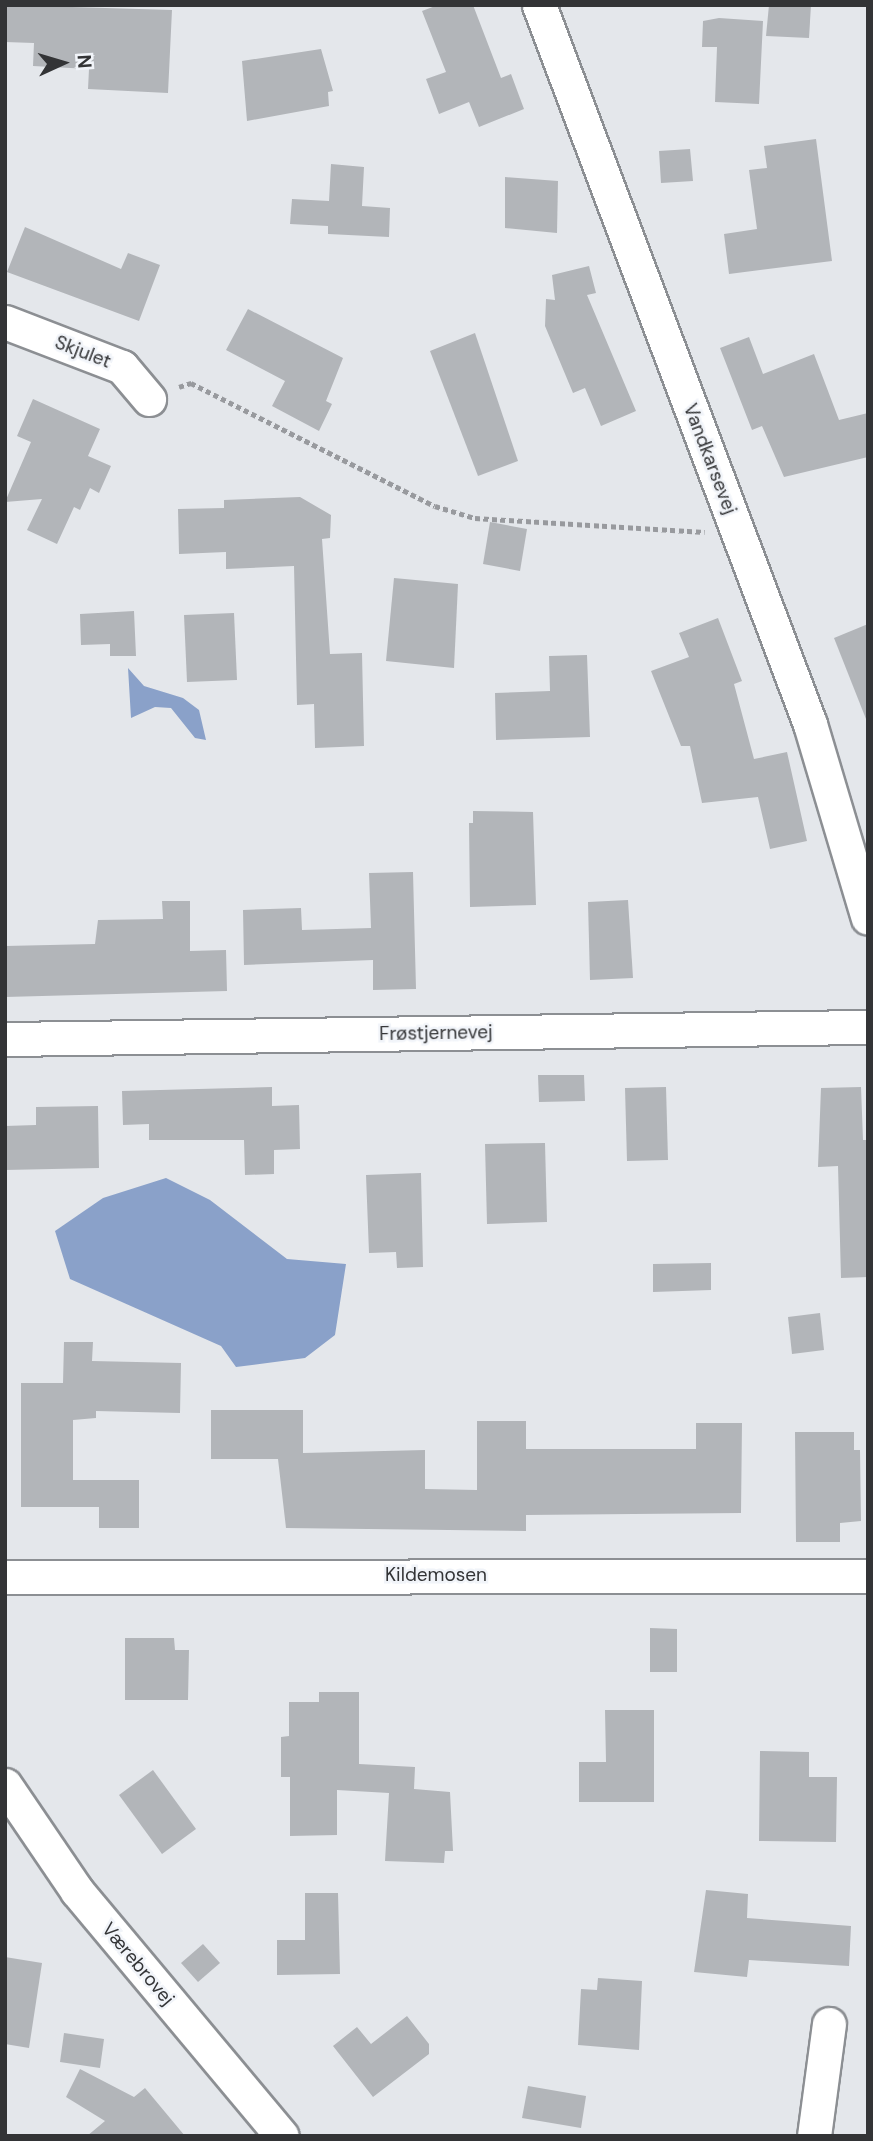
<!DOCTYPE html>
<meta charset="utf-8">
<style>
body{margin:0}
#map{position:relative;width:873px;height:2141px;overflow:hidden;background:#e4e7eb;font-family:"DM Sans",sans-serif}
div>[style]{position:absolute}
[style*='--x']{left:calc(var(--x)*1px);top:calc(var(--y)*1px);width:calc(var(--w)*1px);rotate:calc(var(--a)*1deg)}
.water>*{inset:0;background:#8aa1c9}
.building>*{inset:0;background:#b2b5b9}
.path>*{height:4.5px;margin-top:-2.25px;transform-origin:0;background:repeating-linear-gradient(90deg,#989a9e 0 5px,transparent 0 8.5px)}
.roads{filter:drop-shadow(2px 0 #8c8f93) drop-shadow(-2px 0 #8c8f93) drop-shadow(0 2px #8c8f93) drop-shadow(0 -2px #8c8f93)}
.minor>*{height:33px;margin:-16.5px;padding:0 16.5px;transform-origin:16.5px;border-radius:16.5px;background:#fff}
span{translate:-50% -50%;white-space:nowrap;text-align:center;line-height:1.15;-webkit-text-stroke:5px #f1f4f9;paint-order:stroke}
.street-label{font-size:19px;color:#333436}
.frame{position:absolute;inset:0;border:7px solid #333436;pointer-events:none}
.north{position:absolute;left:28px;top:28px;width:70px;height:70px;-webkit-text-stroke:5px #f1f4f9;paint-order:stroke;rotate:86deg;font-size:19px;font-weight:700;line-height:28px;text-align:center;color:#333436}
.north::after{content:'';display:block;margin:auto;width:24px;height:32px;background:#333436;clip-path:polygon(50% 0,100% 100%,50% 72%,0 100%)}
</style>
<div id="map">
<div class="water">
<div style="clip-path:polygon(128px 668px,144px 686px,183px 698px,199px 710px,206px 740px,195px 738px,171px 708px,155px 707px,131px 718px)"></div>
<div style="clip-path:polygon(166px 1178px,210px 1200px,287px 1259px,346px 1264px,335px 1335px,305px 1358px,236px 1367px,221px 1346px,70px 1279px,55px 1231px,103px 1198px)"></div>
</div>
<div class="building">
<div style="clip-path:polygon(5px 5px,172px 10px,168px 93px,88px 89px,89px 69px,33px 66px,34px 43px,5px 42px)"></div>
<div style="clip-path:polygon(438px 5px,473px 5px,501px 78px,511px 74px,524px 109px,479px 127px,469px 102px,439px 114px,426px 79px,446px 72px,422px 11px)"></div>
<div style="clip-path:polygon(769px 5px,811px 5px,809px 38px,766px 36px)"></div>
<div style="clip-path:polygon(719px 18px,763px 21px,759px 104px,715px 102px,717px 47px,702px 47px,703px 21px)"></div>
<div style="clip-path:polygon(321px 49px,333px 91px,328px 92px,329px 106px,247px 121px,242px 61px)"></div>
<div style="clip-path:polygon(816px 139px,832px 261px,729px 274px,724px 234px,757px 229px,749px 170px,767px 168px,764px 146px)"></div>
<div style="clip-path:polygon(690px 149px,693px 181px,661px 183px,659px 151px)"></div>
<div style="clip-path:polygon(331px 164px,364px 167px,362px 206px,390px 208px,389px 237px,328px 234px,328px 226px,290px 224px,292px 199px,329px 201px)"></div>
<div style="clip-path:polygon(505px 177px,558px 181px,557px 233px,505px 228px)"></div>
<div style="clip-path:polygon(25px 227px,121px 269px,128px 253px,160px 265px,139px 321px,7px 272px)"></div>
<div style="clip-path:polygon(589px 266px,596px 293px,587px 295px,636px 411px,601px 426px,585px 388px,573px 393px,545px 326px,546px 299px,555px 300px,552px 275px)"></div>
<div style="clip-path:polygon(248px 309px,343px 358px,326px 401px,332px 404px,319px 431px,272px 406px,285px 381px,226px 350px)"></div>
<div style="clip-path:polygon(475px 333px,518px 461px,478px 476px,430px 351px)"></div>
<div style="clip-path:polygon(749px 337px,763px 374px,814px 354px,839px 420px,868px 413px,868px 457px,784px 477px,762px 426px,752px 430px,720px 348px)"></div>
<div style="clip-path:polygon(33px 399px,100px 429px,88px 456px,111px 466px,99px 493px,90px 488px,80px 510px,74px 507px,57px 544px,27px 530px,42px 499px,5px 502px,31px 442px,17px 436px)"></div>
<div style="clip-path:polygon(300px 497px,331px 515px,330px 538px,322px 539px,330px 654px,362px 653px,364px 746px,315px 748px,314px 704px,297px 705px,294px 566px,226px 569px,226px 552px,179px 554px,178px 509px,224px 508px,224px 500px)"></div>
<div style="clip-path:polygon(490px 522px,527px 529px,520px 571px,483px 564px)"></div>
<div style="clip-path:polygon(394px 578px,458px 584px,454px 668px,386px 661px)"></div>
<div style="clip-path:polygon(134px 611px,136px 656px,110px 656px,110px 644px,81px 645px,80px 614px)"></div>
<div style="clip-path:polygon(234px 613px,237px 680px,187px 682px,184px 615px)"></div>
<div style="clip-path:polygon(718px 618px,742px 681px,734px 684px,754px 759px,787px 752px,807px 841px,770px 849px,758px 797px,702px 803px,690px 746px,681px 746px,651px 671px,689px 657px,679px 633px)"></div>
<div style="clip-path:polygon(868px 624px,868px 719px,866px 719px,834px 638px)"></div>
<div style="clip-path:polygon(587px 655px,590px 737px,496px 740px,495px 693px,550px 691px,549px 656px)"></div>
<div style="clip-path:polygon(473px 811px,533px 812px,536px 905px,470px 907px,469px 823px,473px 823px)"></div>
<div style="clip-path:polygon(413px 872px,416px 989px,373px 990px,373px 960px,244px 965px,243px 910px,301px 908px,302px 930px,371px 928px,369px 873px)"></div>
<div style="clip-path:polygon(628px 900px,633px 978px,590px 980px,588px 902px)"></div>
<div style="clip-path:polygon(162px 901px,190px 901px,190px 951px,226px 950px,227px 991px,5px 997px,5px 946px,95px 944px,98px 920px,163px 919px)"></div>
<div style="clip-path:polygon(538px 1075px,584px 1075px,585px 1101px,539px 1102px)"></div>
<div style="clip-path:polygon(272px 1087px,272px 1106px,299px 1105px,300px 1149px,274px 1150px,274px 1174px,245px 1175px,244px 1140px,149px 1140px,149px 1124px,123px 1125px,122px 1091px)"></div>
<div style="clip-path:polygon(666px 1087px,668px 1160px,627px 1161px,625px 1088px)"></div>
<div style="clip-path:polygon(861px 1087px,863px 1140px,868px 1140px,868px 1277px,841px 1278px,838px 1166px,818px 1167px,821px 1088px)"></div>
<div style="clip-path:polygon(98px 1106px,99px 1168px,5px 1170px,5px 1126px,36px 1125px,36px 1107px)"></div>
<div style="clip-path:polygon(545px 1143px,547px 1222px,487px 1224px,485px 1144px)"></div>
<div style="clip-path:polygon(421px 1173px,423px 1267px,397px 1268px,396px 1252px,369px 1253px,366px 1175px)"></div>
<div style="clip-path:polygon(711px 1263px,711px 1290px,653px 1292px,653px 1264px)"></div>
<div style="clip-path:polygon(820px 1313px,824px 1350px,792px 1354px,788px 1317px)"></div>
<div style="clip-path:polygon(64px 1342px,93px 1342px,92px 1361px,181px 1363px,180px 1413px,96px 1411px,96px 1418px,73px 1420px,73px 1480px,139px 1480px,139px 1528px,99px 1528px,99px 1507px,21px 1507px,21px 1383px,63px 1383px)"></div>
<div style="clip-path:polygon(211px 1410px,303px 1410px,303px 1453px,425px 1450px,425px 1489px,477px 1490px,477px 1421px,526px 1421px,526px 1449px,696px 1449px,696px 1423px,742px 1423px,741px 1513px,526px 1515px,526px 1531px,286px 1528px,278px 1459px,211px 1459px)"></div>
<div style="clip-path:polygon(795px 1432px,854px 1432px,854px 1450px,860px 1450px,861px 1521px,840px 1523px,840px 1542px,796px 1542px)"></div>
<div style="clip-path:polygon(650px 1628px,677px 1629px,677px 1672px,650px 1672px)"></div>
<div style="clip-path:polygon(125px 1638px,174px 1638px,175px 1650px,189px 1650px,188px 1700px,125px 1700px)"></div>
<div style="clip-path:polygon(319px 1692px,359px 1692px,359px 1764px,415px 1767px,414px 1789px,450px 1792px,453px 1851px,445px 1851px,444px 1863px,385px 1861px,389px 1793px,337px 1790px,337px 1835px,290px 1836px,290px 1777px,281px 1777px,281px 1737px,289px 1736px,289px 1702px,319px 1702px)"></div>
<div style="clip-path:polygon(605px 1710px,654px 1710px,654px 1802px,579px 1802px,579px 1762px,606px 1762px)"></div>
<div style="clip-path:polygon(760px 1751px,809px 1752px,809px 1777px,837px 1777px,836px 1842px,759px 1841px)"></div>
<div style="clip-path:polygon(153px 1770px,196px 1829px,162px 1854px,119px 1795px)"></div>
<div style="clip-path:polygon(706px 1890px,748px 1894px,747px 1918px,851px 1926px,849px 1966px,749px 1960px,747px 1977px,694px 1972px)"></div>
<div style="clip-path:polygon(305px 1893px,338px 1893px,340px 1974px,277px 1975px,277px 1940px,305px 1940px)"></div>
<div style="clip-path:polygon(203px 1944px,220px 1963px,198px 1982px,181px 1963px)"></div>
<div style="clip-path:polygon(5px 1957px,42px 1963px,29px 2048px,5px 2044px)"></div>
<div style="clip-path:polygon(598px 1978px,642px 1981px,639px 2050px,578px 2045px,581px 1989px,597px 1990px)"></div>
<div style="clip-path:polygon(407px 2016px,429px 2044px,429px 2054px,373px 2097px,333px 2046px,357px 2027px,371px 2044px)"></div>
<div style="clip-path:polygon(64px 2033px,104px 2039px,100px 2068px,60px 2062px)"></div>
<div style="clip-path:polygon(80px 2069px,134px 2097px,145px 2088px,185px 2136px,87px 2136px,105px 2121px,66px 2097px)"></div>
<div style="clip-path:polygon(528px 2086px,586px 2096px,581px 2128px,522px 2118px)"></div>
</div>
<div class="path">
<div style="--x:179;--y:387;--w:13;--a:-18"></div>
<div style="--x:191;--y:383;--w:273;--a:26.8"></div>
<div style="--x:435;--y:506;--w:42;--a:16.7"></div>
<div style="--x:475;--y:518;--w:230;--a:3.5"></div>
</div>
<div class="roads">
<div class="minor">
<div style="--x:539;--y:5;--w:768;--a:69.35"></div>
<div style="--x:810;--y:724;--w:202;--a:73.4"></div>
<div style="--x:5;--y:322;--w:125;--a:21"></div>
<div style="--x:122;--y:367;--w:42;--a:49.8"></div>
<div style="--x:5;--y:1039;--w:863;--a:-0.8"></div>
<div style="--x:5;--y:1577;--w:863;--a:-0.07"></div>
<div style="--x:5;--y:1785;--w:128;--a:55.8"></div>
<div style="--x:77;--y:1891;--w:319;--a:50.1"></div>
<div style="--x:814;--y:2136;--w:113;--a:-82.4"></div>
</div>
</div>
<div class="street-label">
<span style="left:83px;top:352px;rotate:21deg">Skjulet</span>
<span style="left:710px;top:459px;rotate:69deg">Vandkarsevej</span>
<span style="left:436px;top:1033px;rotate:-1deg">Frøstjernevej</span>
<span style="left:436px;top:1575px">Kildemosen</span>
<span style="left:138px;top:1964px;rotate:50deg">Værebrovej</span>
</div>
<div class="frame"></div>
<div class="north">N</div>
</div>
